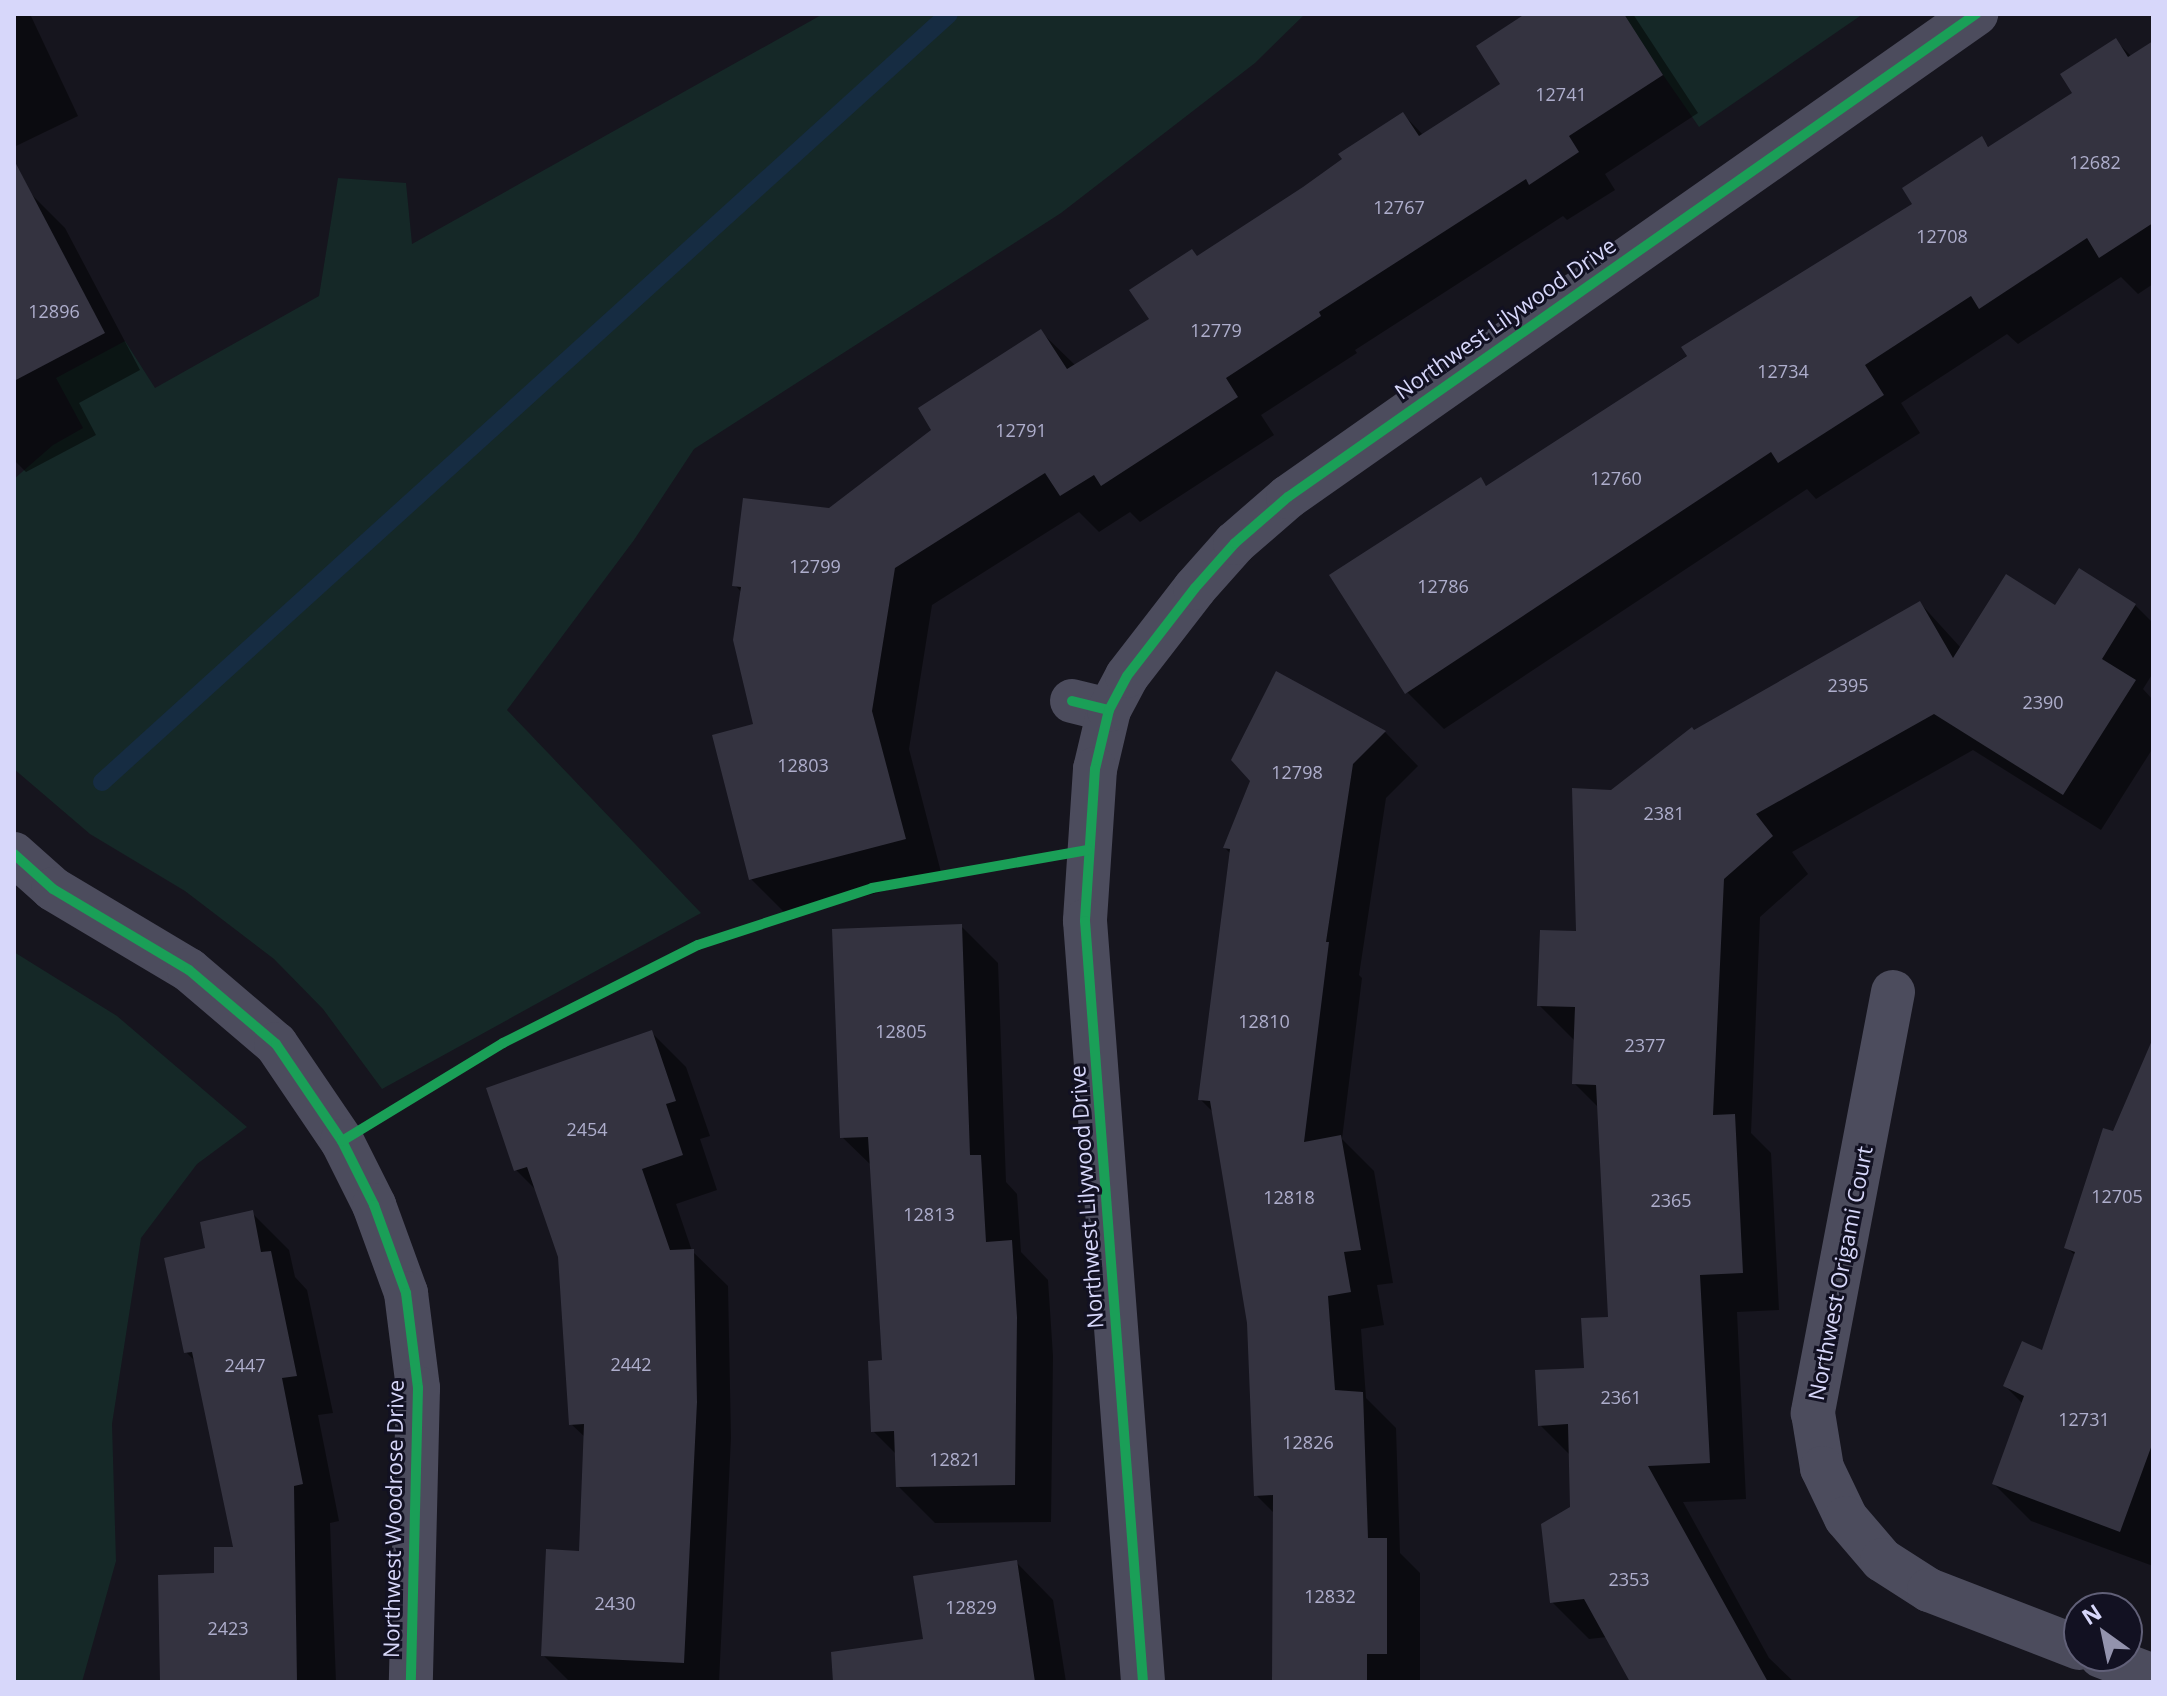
<!DOCTYPE html>
<style>
body{margin:0}
#map{position:relative;width:2167px;height:1696px;overflow:hidden;background:#16151e;font-family:"Open Sans",sans-serif}
div>[style]{position:absolute}
[style*='--x']{left:calc(var(--x)*1px);top:calc(var(--y)*1px);width:calc(var(--w)*1px);rotate:calc(var(--a)*1deg)}
.green>*{inset:0;background:#152827}
.shadow>*{inset:0;background:#0007}
.stream>*{height:18px;margin:-9px;padding:0 9px;transform-origin:9px;border-radius:9px;background:#162c42}
.building>*{inset:0;background:#343340}
.minor>*{height:44px;margin:-22px;padding:0 22px;transform-origin:22px;border-radius:22px;background:#4c4c5d}
.cycleway>*{height:10px;margin:-5px;padding:0 5px;transform-origin:5px;border-radius:5px;background:#1a9f57}
span{translate:-50% -50%;white-space:nowrap;text-align:center;line-height:1.15;-webkit-text-stroke:6px #121122;paint-order:stroke}
.number-label{font-size:18px;color:#aeaecc}
.number-label span{-webkit-text-stroke-width:0}
.street-label{font-size:22px;color:#d7d7fa}
.frame{position:absolute;inset:0;border:16px solid #d7d7fa;pointer-events:none}
.north{position:absolute;left:2063px;top:1592px;width:80px;height:80px;box-sizing:border-box;background:#121122;border:2px solid #616078;border-radius:50%;rotate:327deg;font-size:22px;font-weight:700;line-height:32px;text-align:center;color:#d7d7fa}
.north::after{content:'';display:block;margin:auto;width:28px;height:36px;background:#9393ad;clip-path:polygon(50% 0,100% 100%,50% 72%,0 100%)}
</style>
<div id="map">
<div class="green">
<div style="clip-path:polygon(823px 14px,1305px 14px,1255px 63px,1061px 213px,694px 449px,634px 540px,507px 710px,701px 913px,382px 1089px,323px 1009px,274px 959px,185px 891px,90px 834px,14px 769px,14px 479px,53px 445px,83px 428px,56px 378px,125px 341px,155px 388px,319px 296px,338px 178px,406px 183px,412px 244px)"></div>
<div style="clip-path:polygon(1621px 14px,1863px 14px,1699px 127px)"></div>
<div style="clip-path:polygon(14px 952px,117px 1016px,247px 1127px,197px 1164px,141px 1238px,112px 1424px,116px 1561px,82px 1682px,14px 1682px)"></div>
</div>
<div class="shadow">
<div style="clip-path:polygon(14px 14px,30px 14px,78px 116px,14px 147px)"></div>
<div style="clip-path:polygon(1528px 14px,1633px 14px,1698px 113px,1605px 174px,1615px 190px,1567px 220px,1563px 216px,1355px 350px,1357px 353px,1261px 415px,1274px 435px,1140px 522px,1130px 512px,1099px 532px,1079px 512px,932px 605px,909px 749px,942px 876px,788px 916px,751px 879px,756px 726px,742px 593px,735px 585px,933px 430px,1041px 332px,1076px 366px,1151px 320px,1198px 257px,1304px 189px,1403px 114px,1424px 136px,1503px 84px)"></div>
<div style="clip-path:polygon(2115px 40px,2132px 57px,2153px 56px,2153px 284px,2138px 294px,2121px 277px,2018px 344px,2007px 334px,1901px 403px,1920px 433px,1816px 499px,1807px 489px,1444px 729px,1407px 692px,1481px 480px,1488px 488px,1915px 204px,1981px 139px,1990px 148px,2074px 93px)"></div>
<div style="clip-path:polygon(28px 191px,65px 228px,140px 370px,79px 403px,96px 435px,26px 472px,14px 460px,14px 198px)"></div>
<div style="clip-path:polygon(2079px 570px,2135px 605px,2153px 623px,2153px 673px,2143px 689px,2153px 700px,2153px 748px,2101px 830px,1973px 750px,1792px 852px,1808px 874px,1760px 917px,1751px 1133px,1771px 1153px,1779px 1310px,1737px 1312px,1746px 1499px,1683px 1502px,1769px 1658px,1794px 1682px,1632px 1682px,1607px 1637px,1589px 1639px,1552px 1602px,1572px 1508px,1571px 1456px,1540px 1425px,1586px 1370px,1610px 1319px,1599px 1108px,1574px 1083px,1576px 1042px,1539px 1005px,1579px 933px,1612px 792px,1694px 732px,1920px 603px,1961px 648px,2055px 607px)"></div>
<div style="clip-path:polygon(1277px 674px,1385px 732px,1418px 766px,1386px 798px,1359px 975px,1362px 978px,1342px 1139px,1374px 1171px,1393px 1283px,1377px 1285px,1384px 1325px,1361px 1329px,1366px 1398px,1396px 1428px,1400px 1553px,1420px 1573px,1420px 1682px,1274px 1682px,1275px 1514px,1256px 1495px,1249px 1322px,1214px 1113px,1200px 1099px,1231px 854px,1225px 848px,1252px 780px)"></div>
<div style="clip-path:polygon(961px 926px,998px 963px,1006px 1182px,1017px 1194px,1021px 1252px,1048px 1280px,1053px 1356px,1051px 1522px,935px 1523px,898px 1486px,897px 1455px,873px 1431px,884px 1361px,872px 1166px,842px 1137px)"></div>
<div style="clip-path:polygon(651px 1032px,686px 1067px,710px 1136px,700px 1139px,717px 1190px,676px 1204px,692px 1251px,728px 1286px,731px 1438px,719px 1682px,570px 1682px,543px 1655px,581px 1553px,586px 1438px,571px 1424px,560px 1256px,538px 1192px,516px 1170px)"></div>
<div style="clip-path:polygon(2153px 1043px,2153px 1566px,2031px 1521px,1994px 1484px,2023px 1404px,2005px 1386px,2043px 1352px,2076px 1256px,2066px 1247px)"></div>
<div style="clip-path:polygon(252px 1213px,289px 1250px,295px 1277px,307px 1290px,333px 1413px,318px 1415px,339px 1521px,330px 1523px,336px 1682px,162px 1682px,216px 1575px,235px 1549px,196px 1362px,186px 1352px,208px 1250px)"></div>
<div style="clip-path:polygon(1016px 1562px,1053px 1600px,1066px 1682px,906px 1682px,925px 1640px)"></div>
</div>
<div class="stream">
<div style="--x:102;--y:782;--w:1143;--a:-42.2"></div>
</div>
<div class="building">
<div style="clip-path:polygon(1525px 14px,1624px 14px,1663px 75px,1569px 136px,1579px 152px,1529px 185px,1526px 179px,1319px 312px,1321px 316px,1226px 378px,1238px 397px,1101px 486px,1094px 475px,1060px 496px,1045px 473px,895px 568px,872px 711px,906px 839px,749px 880px,712px 735px,753px 724px,733px 640px,741px 587px,732px 586px,743px 498px,829px 508px,931px 430px,918px 408px,1041px 329px,1067px 369px,1149px 319px,1129px 290px,1192px 249px,1197px 256px,1303px 187px,1342px 159px,1338px 154px,1403px 112px,1419px 136px,1500px 84px,1476px 46px)"></div>
<div style="clip-path:polygon(2116px 38px,2128px 57px,2153px 41px,2153px 223px,2099px 258px,2087px 238px,1979px 309px,1971px 296px,1865px 365px,1884px 395px,1778px 463px,1771px 452px,1405px 694px,1329px 575px,1481px 477px,1486px 486px,1687px 356px,1681px 347px,1912px 204px,1902px 188px,1982px 136px,1988px 147px,2072px 93px,2060px 74px)"></div>
<div style="clip-path:polygon(14px 160px,105px 333px,14px 381px)"></div>
<div style="clip-path:polygon(2079px 568px,2136px 604px,2102px 659px,2136px 680px,2063px 795px,1934px 714px,1756px 814px,1773px 836px,1724px 879px,1713px 1115px,1735px 1114px,1743px 1273px,1700px 1275px,1710px 1463px,1648px 1466px,1768px 1682px,1630px 1682px,1584px 1599px,1550px 1603px,1541px 1524px,1570px 1507px,1568px 1424px,1538px 1426px,1535px 1370px,1584px 1368px,1581px 1318px,1608px 1317px,1596px 1085px,1572px 1084px,1575px 1007px,1537px 1006px,1540px 930px,1576px 931px,1572px 788px,1611px 790px,1692px 727px,1694px 730px,1920px 601px,1953px 658px,2006px 574px,2055px 605px)"></div>
<div style="clip-path:polygon(1276px 671px,1386px 731px,1353px 764px,1326px 942px,1329px 942px,1304px 1142px,1341px 1135px,1361px 1250px,1344px 1252px,1351px 1292px,1328px 1296px,1335px 1390px,1363px 1392px,1368px 1538px,1387px 1538px,1387px 1654px,1367px 1654px,1367px 1682px,1272px 1682px,1273px 1495px,1254px 1496px,1247px 1323px,1210px 1101px,1198px 1100px,1230px 849px,1223px 848px,1250px 781px,1231px 760px)"></div>
<div style="clip-path:polygon(962px 924px,970px 1155px,981px 1155px,986px 1242px,1012px 1240px,1017px 1317px,1015px 1485px,896px 1487px,894px 1431px,871px 1432px,868px 1361px,882px 1360px,868px 1137px,840px 1138px,832px 929px)"></div>
<div style="clip-path:polygon(652px 1030px,676px 1101px,666px 1104px,683px 1155px,642px 1169px,670px 1250px,694px 1249px,697px 1402px,684px 1663px,541px 1656px,546px 1549px,579px 1551px,584px 1424px,569px 1425px,558px 1257px,527px 1167px,514px 1171px,486px 1088px)"></div>
<div style="clip-path:polygon(2153px 1038px,2153px 1442px,2120px 1532px,1992px 1484px,2024px 1396px,2003px 1386px,2022px 1341px,2042px 1350px,2075px 1252px,2064px 1248px,2103px 1128px,2113px 1131px)"></div>
<div style="clip-path:polygon(253px 1210px,261px 1252px,271px 1251px,297px 1376px,282px 1378px,303px 1484px,294px 1486px,297px 1682px,160px 1682px,158px 1575px,214px 1573px,214px 1547px,233px 1547px,192px 1352px,184px 1353px,164px 1258px,205px 1248px,200px 1222px)"></div>
<div style="clip-path:polygon(1017px 1560px,1035px 1682px,833px 1682px,831px 1652px,923px 1639px,913px 1576px)"></div>
</div>
<div class="minor">
<div style="--x:1072;--y:701;--w:38;--a:14"></div>
<div style="--x:1109;--y:710;--w:61;--a:103.3"></div>
<div style="--x:1095;--y:769;--w:152;--a:93.8"></div>
<div style="--x:1085;--y:921;--w:763;--a:85.64"></div>
<div style="--x:1109;--y:710;--w:38;--a:-62"></div>
<div style="--x:1127;--y:676;--w:111;--a:-52.3"></div>
<div style="--x:1195;--y:588;--w:60;--a:-48.4"></div>
<div style="--x:1235;--y:543;--w:70;--a:-41"></div>
<div style="--x:1288;--y:497;--w:841;--a:-35.07"></div>
<div style="--x:14;--y:854;--w:52;--a:41.9"></div>
<div style="--x:53;--y:889;--w:158;--a:30.8"></div>
<div style="--x:189;--y:970;--w:114;--a:40.4"></div>
<div style="--x:276;--y:1044;--w:117;--a:55.8"></div>
<div style="--x:342;--y:1141;--w:72;--a:63.4"></div>
<div style="--x:374;--y:1205;--w:94;--a:70"></div>
<div style="--x:406;--y:1293;--w:96;--a:82.8"></div>
<div style="--x:418;--y:1388;--w:294;--a:91.4"></div>
<div style="--x:1893;--y:992;--w:429;--a:100.8"></div>
<div style="--x:1813;--y:1413;--w:56;--a:80.7"></div>
<div style="--x:1822;--y:1468;--w:55;--a:64.4"></div>
<div style="--x:1846;--y:1518;--w:55;--a:49.4"></div>
<div style="--x:1882;--y:1560;--w:56;--a:32.6"></div>
<div style="--x:1929;--y:1590;--w:161;--a:21.1"></div>
<div style="--x:2101;--y:1656;--w:56;--a:21"></div>
</div>
<div class="cycleway">
<div style="--x:1072;--y:701;--w:38;--a:14"></div>
<div style="--x:1109;--y:710;--w:61;--a:103.3"></div>
<div style="--x:1095;--y:769;--w:152;--a:93.8"></div>
<div style="--x:1085;--y:921;--w:763;--a:85.64"></div>
<div style="--x:1109;--y:710;--w:38;--a:-62"></div>
<div style="--x:1127;--y:676;--w:111;--a:-52.3"></div>
<div style="--x:1195;--y:588;--w:60;--a:-48.4"></div>
<div style="--x:1235;--y:543;--w:70;--a:-41"></div>
<div style="--x:1288;--y:497;--w:841;--a:-35.07"></div>
<div style="--x:14;--y:854;--w:52;--a:41.9"></div>
<div style="--x:53;--y:889;--w:158;--a:30.8"></div>
<div style="--x:189;--y:970;--w:114;--a:40.4"></div>
<div style="--x:276;--y:1044;--w:117;--a:55.8"></div>
<div style="--x:342;--y:1141;--w:72;--a:63.4"></div>
<div style="--x:374;--y:1205;--w:94;--a:70"></div>
<div style="--x:406;--y:1293;--w:96;--a:82.8"></div>
<div style="--x:418;--y:1388;--w:294;--a:91.4"></div>
<div style="--x:342;--y:1141;--w:188;--a:-31.3"></div>
<div style="--x:503;--y:1043;--w:218;--a:-26.7"></div>
<div style="--x:698;--y:945;--w:183;--a:-18.1"></div>
<div style="--x:872;--y:888;--w:219;--a:-10"></div>
</div>
<div class="number-label">
<span style="left:1561px;top:94px">12741</span>
<span style="left:2095px;top:162px">12682</span>
<span style="left:1399px;top:207px">12767</span>
<span style="left:1942px;top:236px">12708</span>
<span style="left:54px;top:311px">12896</span>
<span style="left:1216px;top:330px">12779</span>
<span style="left:1783px;top:371px">12734</span>
<span style="left:1021px;top:430px">12791</span>
<span style="left:1616px;top:478px">12760</span>
<span style="left:815px;top:566px">12799</span>
<span style="left:1443px;top:586px">12786</span>
<span style="left:1848px;top:685px">2395</span>
<span style="left:2043px;top:702px">2390</span>
<span style="left:803px;top:765px">12803</span>
<span style="left:1297px;top:772px">12798</span>
<span style="left:1664px;top:813px">2381</span>
<span style="left:1264px;top:1021px">12810</span>
<span style="left:901px;top:1031px">12805</span>
<span style="left:1645px;top:1045px">2377</span>
<span style="left:587px;top:1129px">2454</span>
<span style="left:2117px;top:1196px">12705</span>
<span style="left:1289px;top:1197px">12818</span>
<span style="left:1671px;top:1200px">2365</span>
<span style="left:929px;top:1214px">12813</span>
<span style="left:631px;top:1364px">2442</span>
<span style="left:245px;top:1365px">2447</span>
<span style="left:1621px;top:1397px">2361</span>
<span style="left:2084px;top:1419px">12731</span>
<span style="left:1308px;top:1442px">12826</span>
<span style="left:955px;top:1459px">12821</span>
<span style="left:1629px;top:1579px">2353</span>
<span style="left:1330px;top:1596px">12832</span>
<span style="left:615px;top:1603px">2430</span>
<span style="left:971px;top:1607px">12829</span>
<span style="left:228px;top:1628px">2423</span>
</div>
<div class="street-label">
<span style="left:1505px;top:318px;rotate:-35deg">Northwest Lilywood Drive</span>
<span style="left:1086px;top:1197px;rotate:-94deg">Northwest Lilywood Drive</span>
<span style="left:1840px;top:1273px;rotate:-79deg">Northwest Origami Court</span>
<span style="left:393px;top:1519px;rotate:-89deg">Northwest Woodrose Drive</span>
</div>
<div class="frame"></div>
<div class="north">N</div>
</div>
